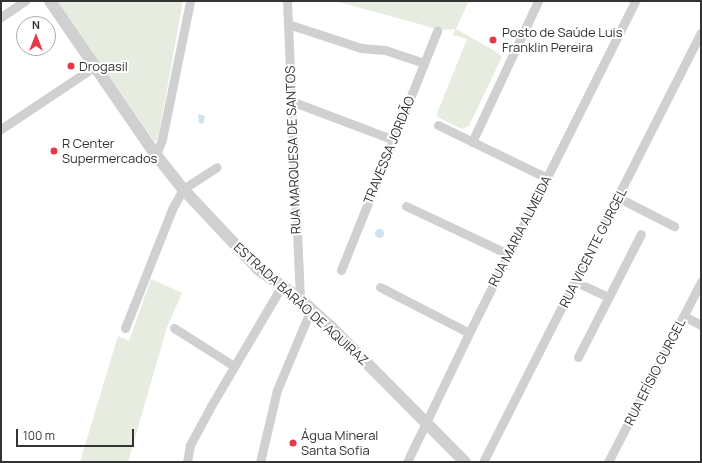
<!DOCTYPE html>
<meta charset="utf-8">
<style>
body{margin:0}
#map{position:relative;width:702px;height:463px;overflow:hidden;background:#fff;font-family:Manrope,sans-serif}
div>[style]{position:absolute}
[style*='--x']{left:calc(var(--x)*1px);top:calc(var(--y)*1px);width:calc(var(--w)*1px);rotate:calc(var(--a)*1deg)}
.green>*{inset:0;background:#e6ecdf}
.water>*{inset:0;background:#cfe2ee}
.round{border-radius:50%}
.minor>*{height:9px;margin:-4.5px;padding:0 4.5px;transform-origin:4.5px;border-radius:4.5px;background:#d0d0d0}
.tertiary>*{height:12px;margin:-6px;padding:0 6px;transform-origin:6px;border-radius:6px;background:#d0d0d0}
.dots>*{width:11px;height:11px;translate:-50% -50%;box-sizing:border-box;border:2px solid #fff;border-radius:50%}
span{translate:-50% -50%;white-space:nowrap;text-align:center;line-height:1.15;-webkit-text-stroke:4px #fff;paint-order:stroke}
.poi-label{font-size:13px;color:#333}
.left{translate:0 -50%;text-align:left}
.street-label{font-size:13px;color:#333}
.frame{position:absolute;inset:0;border:2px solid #333;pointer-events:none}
.north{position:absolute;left:16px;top:16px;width:40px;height:40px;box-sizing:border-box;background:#fff;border:1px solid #adadad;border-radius:50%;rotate:0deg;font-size:11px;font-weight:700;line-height:16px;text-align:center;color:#333}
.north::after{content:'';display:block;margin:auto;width:14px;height:18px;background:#e63946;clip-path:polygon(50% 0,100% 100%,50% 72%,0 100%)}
.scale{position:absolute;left:16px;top:429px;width:118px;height:18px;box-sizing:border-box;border:2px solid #333;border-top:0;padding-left:5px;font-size:12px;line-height:14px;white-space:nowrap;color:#333;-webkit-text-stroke:3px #fff;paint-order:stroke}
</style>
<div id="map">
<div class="green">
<div style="clip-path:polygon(56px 1px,183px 1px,158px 139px,155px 142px)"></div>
<div style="clip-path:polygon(335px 1px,469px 1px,456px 29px,495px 51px,502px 57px,469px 126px,462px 129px,436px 116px,467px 39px,453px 35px,455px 29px,441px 30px)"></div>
<div style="clip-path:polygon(151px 279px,182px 293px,167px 327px,128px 462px,80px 462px,118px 336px,129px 341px)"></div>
</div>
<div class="water">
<div style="clip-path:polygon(198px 114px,205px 116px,203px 124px,199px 123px)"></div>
<div class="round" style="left:374.5px;top:228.5px;width:9px;height:9px"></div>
</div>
<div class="minor">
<div style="--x:287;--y:1;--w:298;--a:87.5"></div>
<div style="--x:1;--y:17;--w:29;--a:-34"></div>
<div style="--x:288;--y:24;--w:77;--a:18.2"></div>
<div style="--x:361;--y:48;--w:24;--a:5"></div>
<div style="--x:385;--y:50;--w:41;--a:18.4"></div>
<div style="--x:291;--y:101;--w:110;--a:20.7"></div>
<div style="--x:438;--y:125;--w:121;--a:25.9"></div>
<div style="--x:1;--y:129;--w:112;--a:-33.7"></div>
<div style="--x:472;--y:142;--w:156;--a:-64.9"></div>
<div style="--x:156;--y:155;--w:17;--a:-69"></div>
<div style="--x:162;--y:139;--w:141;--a:-78.5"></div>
<div style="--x:619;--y:198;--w:62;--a:27"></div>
<div style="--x:406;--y:206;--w:113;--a:25.2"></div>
<div style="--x:341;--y:270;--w:258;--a:-68.1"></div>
<div style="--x:576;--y:282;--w:35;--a:25"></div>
<div style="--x:380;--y:287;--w:100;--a:27.3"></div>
<div style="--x:684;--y:316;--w:19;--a:28"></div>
<div style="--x:125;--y:328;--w:128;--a:-68.4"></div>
<div style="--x:172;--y:209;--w:23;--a:-61"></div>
<div style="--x:183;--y:189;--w:40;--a:-32.9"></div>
<div style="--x:174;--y:328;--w:71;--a:32.3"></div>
<div style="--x:578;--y:357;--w:138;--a:-62.9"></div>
<div style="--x:187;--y:462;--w:17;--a:-80"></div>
<div style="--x:190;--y:445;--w:44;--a:-61.7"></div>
<div style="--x:211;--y:406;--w:138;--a:-59.5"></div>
<div style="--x:260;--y:462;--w:74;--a:-76.7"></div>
<div style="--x:277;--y:390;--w:88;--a:-67.2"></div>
<div style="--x:407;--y:462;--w:143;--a:-64.3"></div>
<div style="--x:469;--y:333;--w:371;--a:-63.4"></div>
<div style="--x:483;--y:462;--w:481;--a:-63.1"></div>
<div style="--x:608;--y:462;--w:203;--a:-62.7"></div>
</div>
<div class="tertiary">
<div style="--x:50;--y:1;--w:187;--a:55.5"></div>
<div style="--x:156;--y:155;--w:43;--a:51.5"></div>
<div style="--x:183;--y:189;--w:110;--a:46.8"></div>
<div style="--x:258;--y:269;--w:52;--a:35.5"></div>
<div style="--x:300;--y:299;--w:43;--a:42.2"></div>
<div style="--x:332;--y:328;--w:189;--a:45.2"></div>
</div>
<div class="dots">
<div style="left:493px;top:40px;background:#e63946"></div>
<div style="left:71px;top:66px;background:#e63946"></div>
<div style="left:54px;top:151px;background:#e63946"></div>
<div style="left:293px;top:443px;background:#e63946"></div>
</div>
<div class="poi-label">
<span class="left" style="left:502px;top:40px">Posto de Saúde Luis<br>Franklin Pereira</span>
<span class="left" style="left:79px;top:66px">Drogasil</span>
<span class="left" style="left:62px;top:151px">R Center<br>Supermercados</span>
<span class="left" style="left:301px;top:443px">Água Mineral<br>Santa Sofia</span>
</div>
<div class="street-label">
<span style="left:293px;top:150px;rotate:-92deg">RUA MARQUESA DE SANTOS</span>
<span style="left:389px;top:150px;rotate:-68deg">TRAVESSA JORDÃO</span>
<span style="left:520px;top:231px;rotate:-63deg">RUA MARIA ALMEIDA</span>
<span style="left:593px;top:248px;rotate:-63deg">RUA VICENTE GURGEL</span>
<span style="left:301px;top:304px;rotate:42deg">ESTRADA BARÃO DE AQUIRAZ</span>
<span style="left:655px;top:372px;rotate:-63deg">RUA EFÍSIO GURGEL</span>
</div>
<div class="frame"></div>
<div class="north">N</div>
<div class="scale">100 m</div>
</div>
